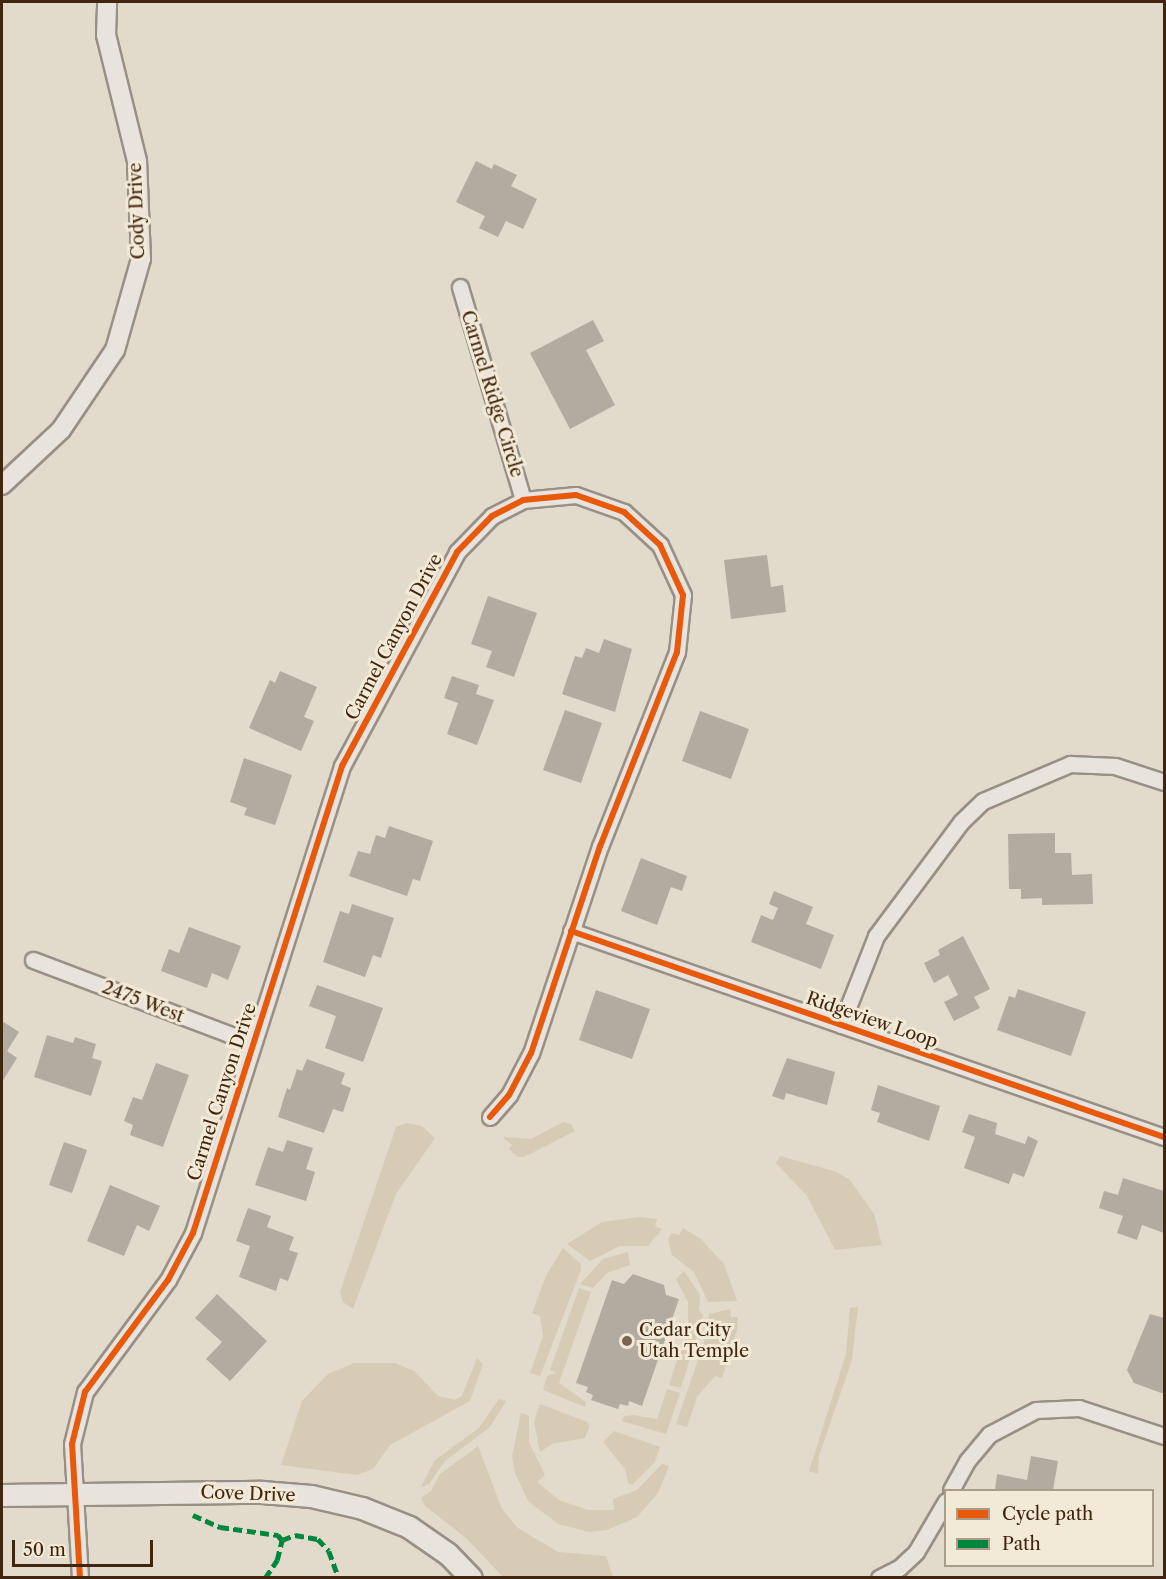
<!DOCTYPE html>
<style>
body{margin:0}
#map{position:relative;width:1166px;height:1579px;overflow:hidden;background:#e2dacb;font-family:"Libre Caslon Text",serif}
div>[style]{position:absolute}
[style*='--x']{left:calc(var(--x)*1px);top:calc(var(--y)*1px);width:calc(var(--w)*1px);rotate:calc(var(--a)*1deg)}
.green>*{inset:0;background:#d7cbb6}
.building>*{inset:0;background:#b2ab9f}
.roads{filter:drop-shadow(2px 0 #989085) drop-shadow(-2px 0 #989085) drop-shadow(0 2px #989085) drop-shadow(0 -2px #989085)}
.minor>*{height:15px;margin:-7.5px;padding:0 7.5px;transform-origin:7.5px;border-radius:7.5px;background:#e8e4dd}
.tertiary>*{height:18px;margin:-9px;padding:0 9px;transform-origin:9px;border-radius:9px;background:#e8e4dd}
.secondary>*{height:21px;margin:-10.5px;padding:0 10.5px;transform-origin:10.5px;border-radius:10.5px;background:#e8e4dd}
.quiet>*{height:4.5px;margin-top:-2.25px;transform-origin:0;background:repeating-linear-gradient(90deg,#00873e 0 9px,transparent 0 13.5px)}
.cycleway>*{height:6px;margin:-3px;padding:0 3px;transform-origin:3px;border-radius:3px;background:#e8590c}
.dots>*{width:16px;height:16px;translate:-50% -50%;box-sizing:border-box;border:3px solid #f2ead7;border-radius:50%}
span{translate:-50% -50%;white-space:nowrap;text-align:center;line-height:1.15;-webkit-text-stroke:6px #f2ead7;paint-order:stroke}
.street-label{font-size:18px;color:#42250f}
.poi-label{font-size:18px;color:#42250f}
.left{translate:0 -50%;text-align:left}
.frame{position:absolute;inset:0;border:3px solid #42250f;pointer-events:none}
.legend{position:absolute;left:944px;top:1489px;width:210px;height:78px;box-sizing:border-box;background:#f2ead7;border:2px solid #ac9b87;margin:0;padding:8px 10px;list-style:none;font-size:18px;color:#42250f}
.legend li{display:flex;align-items:center;gap:12px;height:30px}
.legend b{width:30px;border:2px solid #ac9b87}
.scale{position:absolute;left:12px;top:1540px;width:141px;height:27px;box-sizing:border-box;border:3px solid #42250f;border-top:0;padding-left:8px;font-size:18px;line-height:21px;white-space:nowrap;color:#42250f;-webkit-text-stroke:4px #f2ead7;paint-order:stroke}
</style>
<div id="map">
<div class="green">
<div style="clip-path:polygon(563px 1122px,571px 1124px,575px 1131px,524px 1157px,518px 1157px,509px 1149px,512px 1145px,503px 1137px,531px 1139px)"></div>
<div style="clip-path:polygon(407px 1123px,422px 1126px,435px 1138px,396px 1194px,353px 1309px,343px 1302px,340px 1292px,396px 1127px)"></div>
<div style="clip-path:polygon(780px 1156px,837px 1172px,850px 1180px,874px 1214px,882px 1245px,835px 1250px,807px 1196px,776px 1163px)"></div>
<div style="clip-path:polygon(639px 1217px,657px 1219px,655px 1226px,662px 1229px,648px 1246px,620px 1246px,590px 1261px,567px 1244px,602px 1222px)"></div>
<div style="clip-path:polygon(683px 1228px,701px 1239px,724px 1264px,737px 1301px,708px 1302px,694px 1272px,672px 1255px,668px 1239px,671px 1233px,679px 1235px)"></div>
<div style="clip-path:polygon(563px 1248px,581px 1264px,581px 1270px,540px 1376px,530px 1373px,543px 1336px,540px 1316px,532px 1313px,546px 1276px)"></div>
<div style="clip-path:polygon(628px 1252px,630px 1265px,607px 1273px,593px 1288px,580px 1284px,603px 1259px)"></div>
<div style="clip-path:polygon(684px 1271px,700px 1295px,699px 1310px,703px 1315px,681px 1388px,669px 1385px,688px 1326px,688px 1302px,676px 1279px)"></div>
<div style="clip-path:polygon(579px 1288px,591px 1292px,559px 1383px,586px 1402px,585px 1407px,543px 1390px,547px 1376px,556px 1373px,550px 1370px)"></div>
<div style="clip-path:polygon(858px 1307px,852px 1360px,819px 1456px,818px 1474px,809px 1471px,846px 1354px,850px 1308px)"></div>
<div style="clip-path:polygon(730px 1309px,731px 1317px,738px 1317px,737px 1330px,722px 1378px,715px 1376px,697px 1397px,687px 1427px,676px 1424px,707px 1333px,709px 1314px)"></div>
<div style="clip-path:polygon(477px 1358px,483px 1364px,470px 1401px,390px 1445px,373px 1469px,357px 1475px,281px 1465px,302px 1401px,328px 1374px,354px 1363px,395px 1363px,414px 1371px,438px 1396px,455px 1400px,462px 1396px)"></div>
<div style="clip-path:polygon(667px 1389px,680px 1393px,666px 1434px,622px 1421px,624px 1416px,634px 1415px,657px 1419px)"></div>
<div style="clip-path:polygon(499px 1399px,506px 1401px,490px 1427px,445px 1461px,429px 1484px,421px 1487px,435px 1460px,479px 1428px)"></div>
<div style="clip-path:polygon(540px 1404px,587px 1422px,590px 1426px,585px 1438px,552px 1444px,540px 1452px,534px 1422px)"></div>
<div style="clip-path:polygon(521px 1413px,529px 1416px,529px 1442px,545px 1475px,537px 1482px,559px 1500px,588px 1510px,614px 1510px,613px 1499px,637px 1490px,662px 1464px,669px 1466px,658px 1493px,637px 1517px,607px 1530px,589px 1532px,558px 1524px,528px 1501px,515px 1473px,512px 1456px)"></div>
<div style="clip-path:polygon(614px 1431px,660px 1447px,655px 1462px,632px 1485px,628px 1483px,625px 1469px,603px 1442px)"></div>
<div style="clip-path:polygon(478px 1446px,502px 1509px,518px 1528px,558px 1552px,606px 1556px,613px 1577px,503px 1577px,466px 1538px,425px 1506px,421px 1498px,431px 1491px,440px 1474px)"></div>
</div>
<div class="building">
<div style="clip-path:polygon(476px 161px,492px 169px,494px 164px,517px 175px,511px 186px,537px 199px,523px 229px,506px 221px,498px 237px,479px 228px,485px 216px,456px 202px)"></div>
<div style="clip-path:polygon(593px 320px,604px 341px,586px 350px,615px 405px,570px 429px,530px 353px)"></div>
<div style="clip-path:polygon(767px 555px,771px 587px,783px 585px,786px 612px,731px 619px,724px 560px)"></div>
<div style="clip-path:polygon(488px 596px,537px 613px,514px 677px,486px 667px,492px 651px,471px 644px)"></div>
<div style="clip-path:polygon(604px 639px,632px 649px,615px 712px,562px 694px,575px 656px,582px 658px,586px 648px,599px 653px)"></div>
<div style="clip-path:polygon(280px 671px,317px 687px,304px 717px,314px 721px,301px 751px,249px 728px,270px 680px,275px 683px)"></div>
<div style="clip-path:polygon(452px 676px,479px 685px,476px 694px,494px 700px,477px 745px,447px 734px,458px 703px,444px 698px)"></div>
<div style="clip-path:polygon(565px 710px,602px 723px,581px 783px,543px 770px)"></div>
<div style="clip-path:polygon(700px 711px,749px 729px,731px 779px,682px 761px)"></div>
<div style="clip-path:polygon(244px 758px,292px 775px,275px 825px,244px 815px,247px 808px,230px 802px)"></div>
<div style="clip-path:polygon(389px 826px,433px 841px,420px 881px,413px 879px,407px 896px,349px 876px,358px 851px,370px 854px,376px 835px,385px 838px)"></div>
<div style="clip-path:polygon(1055px 833px,1055px 853px,1071px 853px,1072px 875px,1092px 874px,1093px 904px,1042px 905px,1042px 898px,1021px 899px,1021px 889px,1009px 889px,1008px 834px)"></div>
<div style="clip-path:polygon(641px 858px,687px 876px,682px 891px,671px 887px,657px 925px,621px 911px)"></div>
<div style="clip-path:polygon(774px 891px,813px 907px,806px 924px,834px 935px,821px 969px,751px 942px,761px 915px,773px 920px,778px 908px,769px 904px)"></div>
<div style="clip-path:polygon(352px 904px,394px 918px,381px 958px,373px 955px,365px 977px,323px 962px,340px 911px,349px 914px)"></div>
<div style="clip-path:polygon(189px 927px,241px 946px,228px 980px,212px 973px,207px 988px,161px 971px,169px 949px,179px 953px)"></div>
<div style="clip-path:polygon(963px 936px,990px 989px,974px 997px,980px 1008px,954px 1021px,944px 1002px,958px 995px,948px 975px,934px 983px,924px 963px,940px 955px,938px 950px)"></div>
<div style="clip-path:polygon(317px 985px,383px 1008px,363px 1062px,325px 1048px,336px 1016px,309px 1006px)"></div>
<div style="clip-path:polygon(1018px 989px,1086px 1012px,1071px 1056px,997px 1030px,1009px 996px,1015px 998px)"></div>
<div style="clip-path:polygon(596px 990px,650px 1009px,632px 1059px,579px 1040px)"></div>
<div style="clip-path:polygon(2px 1021px,19px 1032px,7px 1051px,17px 1058px,2px 1082px)"></div>
<div style="clip-path:polygon(47px 1035px,73px 1043px,75px 1037px,96px 1044px,92px 1058px,102px 1061px,91px 1096px,34px 1077px)"></div>
<div style="clip-path:polygon(787px 1058px,835px 1072px,827px 1105px,786px 1093px,784px 1100px,772px 1096px)"></div>
<div style="clip-path:polygon(307px 1059px,345px 1073px,341px 1084px,351px 1088px,343px 1112px,333px 1109px,324px 1133px,278px 1117px,287px 1088px,290px 1090px,297px 1069px,302px 1071px)"></div>
<div style="clip-path:polygon(156px 1063px,189px 1075px,163px 1147px,130px 1135px,133px 1125px,124px 1121px,133px 1097px,142px 1100px)"></div>
<div style="clip-path:polygon(878px 1085px,940px 1106px,929px 1141px,877px 1122px,880px 1113px,871px 1110px)"></div>
<div style="clip-path:polygon(969px 1114px,997px 1123px,995px 1134px,1025px 1144px,1028px 1136px,1038px 1141px,1024px 1177px,1013px 1173px,1009px 1184px,964px 1168px,975px 1137px,962px 1132px)"></div>
<div style="clip-path:polygon(287px 1140px,313px 1148px,306px 1169px,315px 1172px,306px 1201px,255px 1185px,268px 1147px,283px 1152px)"></div>
<div style="clip-path:polygon(64px 1142px,87px 1150px,72px 1193px,49px 1185px)"></div>
<div style="clip-path:polygon(1123px 1178px,1164px 1191px,1164px 1233px,1142px 1225px,1137px 1240px,1117px 1233px,1123px 1216px,1099px 1208px,1104px 1191px,1118px 1195px)"></div>
<div style="clip-path:polygon(110px 1185px,160px 1206px,149px 1231px,137px 1225px,124px 1256px,87px 1241px)"></div>
<div style="clip-path:polygon(248px 1208px,271px 1216px,267px 1227px,294px 1237px,289px 1250px,298px 1253px,288px 1281px,280px 1278px,276px 1291px,239px 1277px,250px 1246px,236px 1241px)"></div>
<div style="clip-path:polygon(633px 1274px,664px 1285px,666px 1295px,679px 1299px,642px 1406px,629px 1401px,628px 1406px,620px 1404px,618px 1409px,591px 1400px,593px 1395px,586px 1392px,588px 1387px,576px 1383px,612px 1280px,624px 1284px)"></div>
<div style="clip-path:polygon(217px 1294px,267px 1341px,230px 1381px,206px 1359px,222px 1342px,195px 1318px)"></div>
<div style="clip-path:polygon(1150px 1314px,1164px 1318px,1164px 1394px,1134px 1383px,1127px 1370px)"></div>
<div style="clip-path:polygon(1031px 1456px,1058px 1461px,1053px 1490px,995px 1490px,997px 1474px,1027px 1480px)"></div>
</div>
<div class="roads">
<div class="minor">
<div style="--x:460;--y:287;--w:222;--a:73.5"></div>
<div style="--x:571;--y:931;--w:628;--a:19.16"></div>
<div style="--x:33;--y:960;--w:235;--a:20.7"></div>
<div style="--x:841;--y:1025;--w:96;--a:-68.5"></div>
<div style="--x:876;--y:936;--w:142;--a:-53.3"></div>
<div style="--x:961;--y:822;--w:30;--a:-44"></div>
<div style="--x:983;--y:801;--w:95;--a:-23"></div>
<div style="--x:1070;--y:764;--w:45;--a:2.5"></div>
<div style="--x:1115;--y:766;--w:52;--a:18.1"></div>
<div style="--x:951;--y:1490;--w:33;--a:-61"></div>
<div style="--x:967;--y:1461;--w:35;--a:-50"></div>
<div style="--x:990;--y:1434;--w:52;--a:-27.6"></div>
<div style="--x:1036;--y:1410;--w:43;--a:-2.7"></div>
<div style="--x:1079;--y:1408;--w:89;--a:18.2"></div>
<div style="--x:80;--y:1578;--w:134;--a:-93.4"></div>
<div style="--x:72;--y:1444;--w:54;--a:-76"></div>
<div style="--x:85;--y:1392;--w:139;--a:-53.5"></div>
<div style="--x:168;--y:1280;--w:53;--a:-62"></div>
<div style="--x:193;--y:1233;--w:490;--a:-72.3"></div>
<div style="--x:342;--y:766;--w:243;--a:-61.7"></div>
<div style="--x:457;--y:552;--w:50;--a:-45.8"></div>
<div style="--x:492;--y:516;--w:35;--a:-27"></div>
<div style="--x:523;--y:500;--w:53;--a:-5.4"></div>
<div style="--x:576;--y:495;--w:51;--a:19.5"></div>
<div style="--x:624;--y:512;--w:49;--a:42.5"></div>
<div style="--x:660;--y:545;--w:55;--a:65.3"></div>
<div style="--x:683;--y:595;--w:57;--a:96"></div>
<div style="--x:677;--y:652;--w:209;--a:111.6"></div>
<div style="--x:600;--y:846;--w:218;--a:108.4"></div>
<div style="--x:531;--y:1053;--w:47;--a:117.6"></div>
<div style="--x:509;--y:1095;--w:29;--a:131"></div>
<div style="--x:879;--y:1578;--w:22;--a:-27"></div>
<div style="--x:899;--y:1568;--w:23;--a:-43"></div>
<div style="--x:916;--y:1552;--w:59;--a:-59.5"></div>
</div>
<div class="tertiary">
<div style="--x:2;--y:485;--w:81;--a:-43"></div>
<div style="--x:61;--y:430;--w:97;--a:-56"></div>
<div style="--x:115;--y:350;--w:95;--a:-74.1"></div>
<div style="--x:141;--y:259;--w:98;--a:-92.3"></div>
<div style="--x:137;--y:161;--w:130;--a:-103.8"></div>
<div style="--x:106;--y:35;--w:33;--a:-88"></div>
</div>
<div class="secondary">
<div style="--x:2;--y:1495;--w:260;--a:-0.7"></div>
<div style="--x:262;--y:1492;--w:49;--a:4.7"></div>
<div style="--x:311;--y:1496;--w:52;--a:13.2"></div>
<div style="--x:362;--y:1508;--w:51;--a:22"></div>
<div style="--x:409;--y:1527;--w:47;--a:34.7"></div>
<div style="--x:448;--y:1554;--w:33;--a:46"></div>
</div>
</div>
<div class="quiet">
<div style="--x:193;--y:1515;--w:30;--a:24"></div>
<div style="--x:220;--y:1527;--w:59;--a:7.9"></div>
<div style="--x:278;--y:1535;--w:6;--a:51"></div>
<div style="--x:282;--y:1540;--w:14;--a:-21"></div>
<div style="--x:295;--y:1535;--w:23;--a:10"></div>
<div style="--x:318;--y:1539;--w:16;--a:47"></div>
<div style="--x:329;--y:1551;--w:29;--a:70"></div>
<div style="--x:265;--y:1578;--w:22;--a:-56"></div>
<div style="--x:277;--y:1560;--w:21;--a:-76"></div>
</div>
<div class="cycleway">
<div style="--x:571;--y:931;--w:628;--a:19.16"></div>
<div style="--x:80;--y:1578;--w:134;--a:-93.4"></div>
<div style="--x:72;--y:1444;--w:54;--a:-76"></div>
<div style="--x:85;--y:1392;--w:139;--a:-53.5"></div>
<div style="--x:168;--y:1280;--w:53;--a:-62"></div>
<div style="--x:193;--y:1233;--w:490;--a:-72.3"></div>
<div style="--x:342;--y:766;--w:243;--a:-61.7"></div>
<div style="--x:457;--y:552;--w:50;--a:-45.8"></div>
<div style="--x:492;--y:516;--w:35;--a:-27"></div>
<div style="--x:523;--y:500;--w:53;--a:-5.4"></div>
<div style="--x:576;--y:495;--w:51;--a:19.5"></div>
<div style="--x:624;--y:512;--w:49;--a:42.5"></div>
<div style="--x:660;--y:545;--w:55;--a:65.3"></div>
<div style="--x:683;--y:595;--w:57;--a:96"></div>
<div style="--x:677;--y:652;--w:209;--a:111.6"></div>
<div style="--x:600;--y:846;--w:218;--a:108.4"></div>
<div style="--x:531;--y:1053;--w:47;--a:117.6"></div>
<div style="--x:509;--y:1095;--w:29;--a:131"></div>
</div>
<div class="dots">
<div style="left:627px;top:1341px;background:#7a6451"></div>
</div>
<div class="street-label">
<span style="left:137px;top:211px;rotate:-92deg">Cody Drive</span>
<span style="left:492px;top:394px;rotate:73deg">Carmel Ridge Circle</span>
<span style="left:394px;top:637px;rotate:-62deg">Carmel Canyon Drive</span>
<span style="left:143px;top:1002px;rotate:21deg">2475 West</span>
<span style="left:872px;top:1020px;rotate:19deg">Ridgeview Loop</span>
<span style="left:222px;top:1092px;rotate:-72deg">Carmel Canyon Drive</span>
<span style="left:248px;top:1494px;rotate:2deg">Cove Drive</span>
</div>
<div class="poi-label">
<span class="left" style="left:639px;top:1341px">Cedar City<br>Utah Temple</span>
</div>
<div class="frame"></div>
<ul class="legend">
<li><b style="height:8px;background:#e8590c"></b>Cycle path</li>
<li><b style="height:8px;background:#00873e"></b>Path</li>
</ul>
<div class="scale">50 m</div>
</div>
